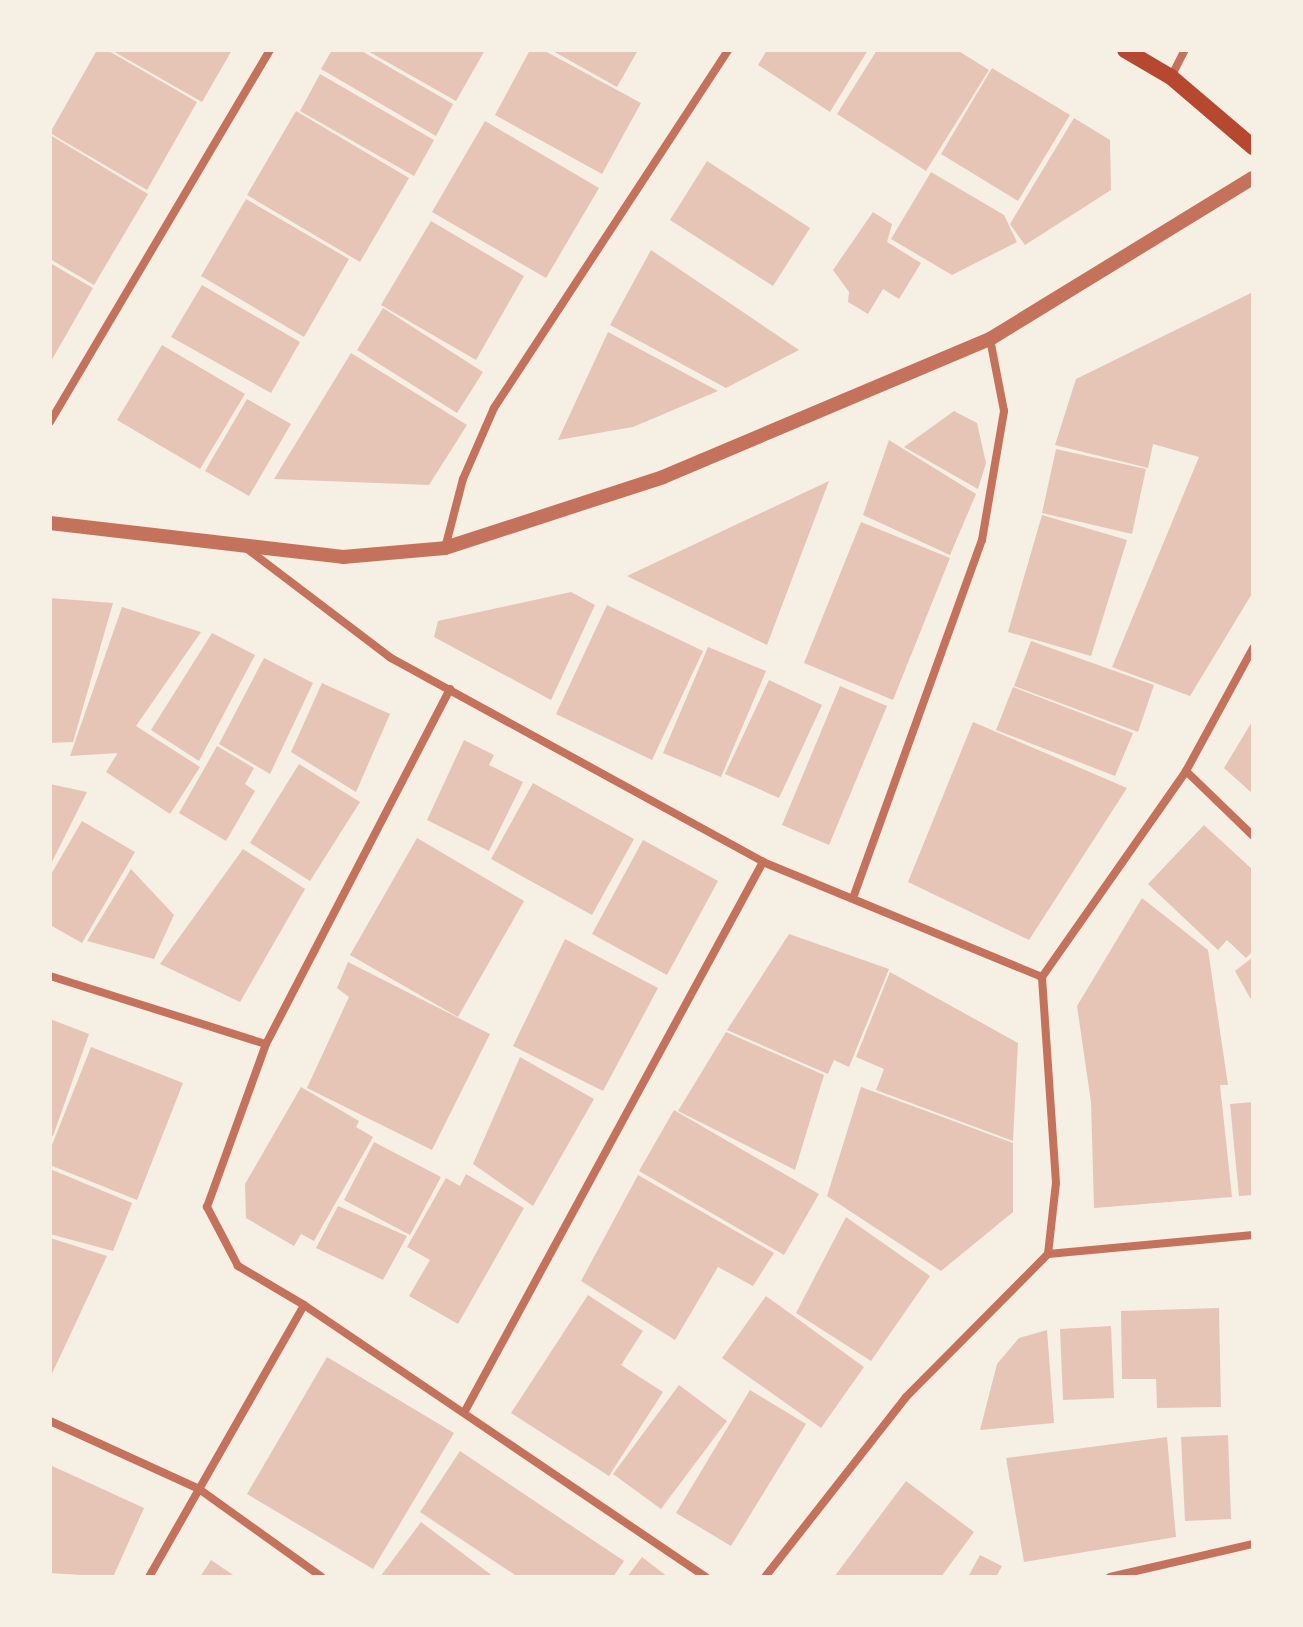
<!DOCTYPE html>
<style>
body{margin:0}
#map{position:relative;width:1303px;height:1627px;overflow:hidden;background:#f6efe4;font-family:Roboto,sans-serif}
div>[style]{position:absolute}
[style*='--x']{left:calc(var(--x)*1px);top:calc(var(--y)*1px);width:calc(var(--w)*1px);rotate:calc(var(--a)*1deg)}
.building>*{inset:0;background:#e6c5b7}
.minor>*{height:8px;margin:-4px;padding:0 4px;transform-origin:4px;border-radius:4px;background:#c5725c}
.tertiary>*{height:14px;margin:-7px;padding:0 7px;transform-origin:7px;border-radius:7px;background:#c5725c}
.secondary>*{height:16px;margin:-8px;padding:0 8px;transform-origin:8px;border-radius:8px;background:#b5482f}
span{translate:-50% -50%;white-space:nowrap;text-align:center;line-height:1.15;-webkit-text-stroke:6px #f6efe4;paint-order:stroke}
.frame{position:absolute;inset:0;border:52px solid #f6efe4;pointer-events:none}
</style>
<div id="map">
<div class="building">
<div style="clip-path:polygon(97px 50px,107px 50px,197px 102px,147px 190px,50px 133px)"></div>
<div style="clip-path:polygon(111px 50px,232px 50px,202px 102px)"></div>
<div style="clip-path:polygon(332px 50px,360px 50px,453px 104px,436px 136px,321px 69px)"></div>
<div style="clip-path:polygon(366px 50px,485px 50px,456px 101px)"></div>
<div style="clip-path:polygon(530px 50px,543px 50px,641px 103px,602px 174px,495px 115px)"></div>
<div style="clip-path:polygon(551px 50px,638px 50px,617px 87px)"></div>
<div style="clip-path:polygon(767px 50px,868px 50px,830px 112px,758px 65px)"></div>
<div style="clip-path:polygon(877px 50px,957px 50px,989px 70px,926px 171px,837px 114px)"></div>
<div style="clip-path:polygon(992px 68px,1070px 115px,1018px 201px,941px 154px)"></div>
<div style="clip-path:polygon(320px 74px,434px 140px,414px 176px,300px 111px)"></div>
<div style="clip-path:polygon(296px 111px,409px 178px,360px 262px,247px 195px)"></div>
<div style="clip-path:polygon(1074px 118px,1110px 140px,1111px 190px,1025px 245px,1010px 224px)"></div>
<div style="clip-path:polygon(485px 121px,599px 188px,546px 278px,432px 212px)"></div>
<div style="clip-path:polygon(50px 135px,148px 194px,94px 285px,50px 259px)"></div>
<div style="clip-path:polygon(707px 161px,810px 228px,773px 286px,670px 220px)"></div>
<div style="clip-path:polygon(931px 172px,1004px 215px,1017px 242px,952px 275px,891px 239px)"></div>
<div style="clip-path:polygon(246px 199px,349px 259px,304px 337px,201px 276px)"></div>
<div style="clip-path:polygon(873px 212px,892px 224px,887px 242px,921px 263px,899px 299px,883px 289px,868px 314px,848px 302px,849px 292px,833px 270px)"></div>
<div style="clip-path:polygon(431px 221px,524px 276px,476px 360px,381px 305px)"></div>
<div style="clip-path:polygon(651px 250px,799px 350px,726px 388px,610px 325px)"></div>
<div style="clip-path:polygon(50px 263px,93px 288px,50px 363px)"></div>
<div style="clip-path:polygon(202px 285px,300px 342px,271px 393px,171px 337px)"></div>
<div style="clip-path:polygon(1253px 292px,1253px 592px,1190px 696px,1112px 667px,1199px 457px,1153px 444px,1148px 468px,1055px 445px,1076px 379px)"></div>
<div style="clip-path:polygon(383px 308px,483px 372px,457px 413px,357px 350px)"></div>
<div style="clip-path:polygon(608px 332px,718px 391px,633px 427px,558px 440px)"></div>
<div style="clip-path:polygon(162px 345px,245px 394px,200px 469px,117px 420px)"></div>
<div style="clip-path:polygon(351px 353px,467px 425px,429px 485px,274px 479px)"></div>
<div style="clip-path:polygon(247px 399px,291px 424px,249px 496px,205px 471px)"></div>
<div style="clip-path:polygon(954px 411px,977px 423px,986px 463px,978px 489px,904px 447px)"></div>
<div style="clip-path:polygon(889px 440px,976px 494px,950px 555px,863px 515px)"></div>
<div style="clip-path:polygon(1056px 449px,1146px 469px,1132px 534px,1042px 513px)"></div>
<div style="clip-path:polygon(829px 481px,767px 645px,627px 576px)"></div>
<div style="clip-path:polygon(1042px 515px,1127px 540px,1091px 656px,1008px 632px)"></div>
<div style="clip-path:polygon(861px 522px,950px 558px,893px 700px,804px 663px)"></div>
<div style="clip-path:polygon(571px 592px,595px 605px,551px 700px,434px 637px,438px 621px)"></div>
<div style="clip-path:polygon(50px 598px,113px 603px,73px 742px,50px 743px)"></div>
<div style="clip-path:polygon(607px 605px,703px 651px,652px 760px,556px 714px)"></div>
<div style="clip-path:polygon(122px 607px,201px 632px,136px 726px,200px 767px,170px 814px,106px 772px,122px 746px,118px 753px,70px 756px)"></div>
<div style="clip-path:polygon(212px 633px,255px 655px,199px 761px,151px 730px)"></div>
<div style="clip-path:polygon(1031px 641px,1154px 685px,1138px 732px,1014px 686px)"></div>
<div style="clip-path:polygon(708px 647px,766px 671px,721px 777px,663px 753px)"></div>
<div style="clip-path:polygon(264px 658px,313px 683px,270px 774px,219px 744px)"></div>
<div style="clip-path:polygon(769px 680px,822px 705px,779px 798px,725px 774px)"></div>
<div style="clip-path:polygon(322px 683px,390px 714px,356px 792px,291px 752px)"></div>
<div style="clip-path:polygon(840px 686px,887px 706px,829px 845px,782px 825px)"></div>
<div style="clip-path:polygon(1013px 687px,1133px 733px,1115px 776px,996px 730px)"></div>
<div style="clip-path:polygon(1253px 720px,1253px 794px,1224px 768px)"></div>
<div style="clip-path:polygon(973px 722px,1127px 788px,1029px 940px,908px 882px)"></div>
<div style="clip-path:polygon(464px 740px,494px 755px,489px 765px,523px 782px,489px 851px,427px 820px)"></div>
<div style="clip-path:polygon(217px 746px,254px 768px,245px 784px,255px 791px,226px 841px,179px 813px)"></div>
<div style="clip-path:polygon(299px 764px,360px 802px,310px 881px,250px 843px)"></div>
<div style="clip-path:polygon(533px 783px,634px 839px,592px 915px,491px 859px)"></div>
<div style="clip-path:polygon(50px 784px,87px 792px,50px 866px)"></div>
<div style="clip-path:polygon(82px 821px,135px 852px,82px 943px,50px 925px,50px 876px)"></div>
<div style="clip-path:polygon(1204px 825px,1253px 870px,1253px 951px,1246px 958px,1227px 940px,1218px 950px,1148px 884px)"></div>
<div style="clip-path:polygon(417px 838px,524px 901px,458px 1017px,350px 955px)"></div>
<div style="clip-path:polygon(643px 840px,718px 881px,667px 975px,592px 934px)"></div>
<div style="clip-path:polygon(243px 849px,305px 889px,240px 1002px,160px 964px)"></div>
<div style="clip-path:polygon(131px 869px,174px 915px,154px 959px,87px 941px)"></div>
<div style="clip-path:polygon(1142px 898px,1208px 950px,1228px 1085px,1220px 1085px,1232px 1197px,1094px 1208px,1091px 1102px,1077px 1006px)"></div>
<div style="clip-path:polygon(789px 934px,889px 969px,849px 1067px,834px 1060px,828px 1074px,727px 1030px)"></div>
<div style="clip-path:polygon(565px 939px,658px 988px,603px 1091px,513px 1046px)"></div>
<div style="clip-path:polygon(1253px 957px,1253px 1003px,1235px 971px)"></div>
<div style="clip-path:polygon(348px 962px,490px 1034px,432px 1150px,307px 1088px,349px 997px,337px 988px)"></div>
<div style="clip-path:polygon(890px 972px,1018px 1043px,1013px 1141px,876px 1090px,884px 1069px,856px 1057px)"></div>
<div style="clip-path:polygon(50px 1019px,89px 1034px,53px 1136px,50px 1135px)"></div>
<div style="clip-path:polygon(726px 1032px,824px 1075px,795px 1170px,678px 1111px)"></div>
<div style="clip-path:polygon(91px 1047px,183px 1083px,137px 1200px,50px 1165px,50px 1150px)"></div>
<div style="clip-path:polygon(520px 1057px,594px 1099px,533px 1206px,473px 1164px)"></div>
<div style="clip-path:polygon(301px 1087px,359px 1121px,356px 1127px,373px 1137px,314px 1241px,301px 1234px,294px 1246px,246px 1218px,245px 1184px)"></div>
<div style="clip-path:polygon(861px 1087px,1013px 1143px,1013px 1212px,941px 1271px,827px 1196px)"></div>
<div style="clip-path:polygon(1253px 1102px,1253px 1195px,1239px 1196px,1230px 1104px)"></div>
<div style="clip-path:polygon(674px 1110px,819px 1194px,784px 1255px,639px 1171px)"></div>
<div style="clip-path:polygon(374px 1142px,441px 1177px,410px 1235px,344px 1200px)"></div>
<div style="clip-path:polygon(50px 1169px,132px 1203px,113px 1251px,50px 1234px)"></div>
<div style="clip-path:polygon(466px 1174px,524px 1208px,458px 1324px,409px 1296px,430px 1260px,407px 1247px,446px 1178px,460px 1186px)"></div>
<div style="clip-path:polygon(638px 1175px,774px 1253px,753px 1286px,718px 1267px,675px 1340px,581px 1281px)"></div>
<div style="clip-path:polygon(338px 1206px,407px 1236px,383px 1280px,316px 1248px)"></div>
<div style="clip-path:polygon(846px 1217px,930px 1276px,871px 1361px,796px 1313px)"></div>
<div style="clip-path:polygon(50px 1238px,107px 1256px,50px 1378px)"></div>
<div style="clip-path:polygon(588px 1295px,643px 1331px,621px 1365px,663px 1392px,609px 1476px,511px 1413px)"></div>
<div style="clip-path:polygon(766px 1296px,864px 1367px,821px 1428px,722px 1358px)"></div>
<div style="clip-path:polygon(1219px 1308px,1221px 1407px,1157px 1408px,1156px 1379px,1122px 1379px,1121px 1311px)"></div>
<div style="clip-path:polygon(1111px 1326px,1114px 1398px,1063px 1400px,1060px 1329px)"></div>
<div style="clip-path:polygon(1047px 1330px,1054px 1423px,980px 1430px,997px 1364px,1019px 1338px)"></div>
<div style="clip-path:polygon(327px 1357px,454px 1433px,373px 1569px,247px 1494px)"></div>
<div style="clip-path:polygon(679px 1385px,727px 1421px,661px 1509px,613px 1474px)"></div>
<div style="clip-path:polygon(750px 1390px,806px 1424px,731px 1546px,676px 1513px)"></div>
<div style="clip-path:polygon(1228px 1435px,1231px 1519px,1185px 1521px,1181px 1437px)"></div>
<div style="clip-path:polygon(1167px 1437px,1176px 1537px,1024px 1562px,1006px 1458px)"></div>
<div style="clip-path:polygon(460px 1451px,624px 1561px,613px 1577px,518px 1577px,420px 1512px)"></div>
<div style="clip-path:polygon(50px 1465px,144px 1508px,113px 1577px,50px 1573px)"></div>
<div style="clip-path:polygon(906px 1481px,974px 1532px,941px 1577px,834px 1577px)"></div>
<div style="clip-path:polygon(421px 1522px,494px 1577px,380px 1577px)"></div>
<div style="clip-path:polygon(980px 1555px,1002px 1566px,996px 1577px,968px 1577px)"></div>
<div style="clip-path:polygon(642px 1557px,668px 1577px,627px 1577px)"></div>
<div style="clip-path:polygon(211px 1560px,236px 1577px,200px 1577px)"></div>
</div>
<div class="minor">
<div style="--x:1171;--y:77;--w:30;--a:-63"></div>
<div style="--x:50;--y:422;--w:432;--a:-59.4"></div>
<div style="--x:246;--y:548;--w:182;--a:37.2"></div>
<div style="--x:391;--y:658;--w:424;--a:28.7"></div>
<div style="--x:763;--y:862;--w:302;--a:22.4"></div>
<div style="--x:445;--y:548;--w:71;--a:-75.4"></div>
<div style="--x:463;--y:479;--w:77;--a:-66.4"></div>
<div style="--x:494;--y:408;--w:428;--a:-56.8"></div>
<div style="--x:1186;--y:771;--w:93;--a:44.1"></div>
<div style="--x:853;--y:898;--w:381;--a:-70.2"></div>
<div style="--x:982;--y:540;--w:131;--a:-80.3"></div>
<div style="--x:1004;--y:411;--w:73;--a:-101"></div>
<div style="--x:50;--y:976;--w:226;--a:17.5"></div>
<div style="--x:1048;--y:1254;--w:71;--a:-83.6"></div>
<div style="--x:1056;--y:1183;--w:206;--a:-93.9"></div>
<div style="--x:1042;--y:977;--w:251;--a:-55"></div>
<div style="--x:1186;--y:771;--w:140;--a:-61.4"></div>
<div style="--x:1048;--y:1254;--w:206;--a:-5.3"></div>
<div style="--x:304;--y:1305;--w:485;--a:34.1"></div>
<div style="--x:465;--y:1411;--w:625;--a:-61.51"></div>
<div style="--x:50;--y:1421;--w:164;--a:24.5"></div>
<div style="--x:199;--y:1489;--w:151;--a:35.6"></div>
<div style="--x:149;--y:1577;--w:313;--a:-60.3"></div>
<div style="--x:304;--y:1305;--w:77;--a:-149.4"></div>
<div style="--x:238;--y:1266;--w:67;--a:-117.7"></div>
<div style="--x:207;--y:1207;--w:173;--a:-70.1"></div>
<div style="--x:266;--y:1044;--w:400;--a:-62.6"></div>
<div style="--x:765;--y:1577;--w:229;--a:-51.9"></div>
<div style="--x:906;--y:1397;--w:202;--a:-45.2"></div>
<div style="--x:1110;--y:1577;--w:147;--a:-13"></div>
</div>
<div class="tertiary">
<div style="--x:50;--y:523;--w:295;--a:6.6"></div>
<div style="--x:343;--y:557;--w:102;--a:-5"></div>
<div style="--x:445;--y:548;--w:229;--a:-18"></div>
<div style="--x:663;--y:477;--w:355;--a:-22.9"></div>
<div style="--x:990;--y:339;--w:308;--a:-31.5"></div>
</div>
<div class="secondary">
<div style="--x:1125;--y:50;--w:53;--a:30.4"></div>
<div style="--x:1171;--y:77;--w:108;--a:40.5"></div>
</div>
<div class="frame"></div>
</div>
